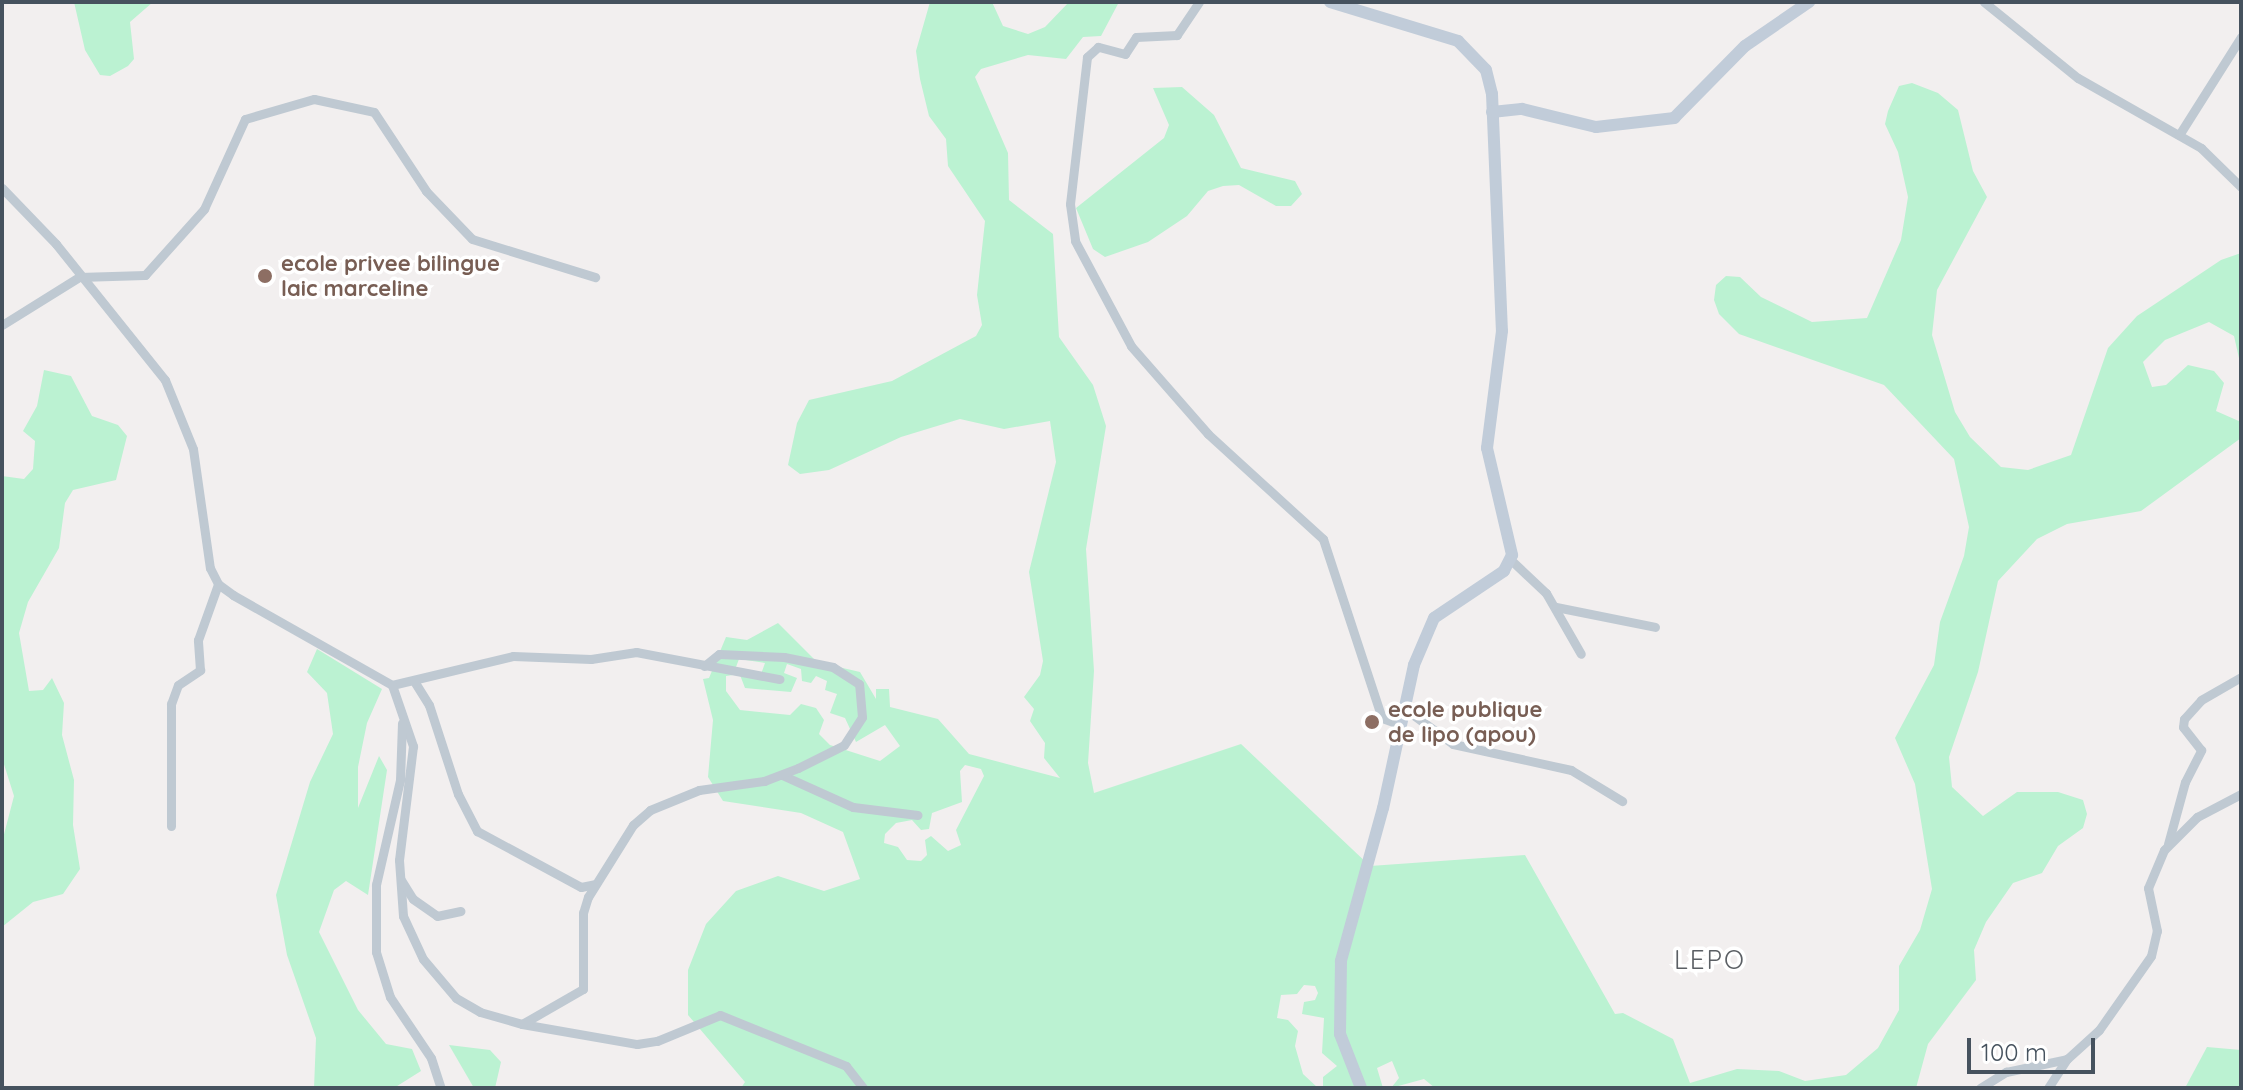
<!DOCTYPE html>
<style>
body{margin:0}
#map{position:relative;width:2243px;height:1090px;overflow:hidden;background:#f2efef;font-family:Quicksand,sans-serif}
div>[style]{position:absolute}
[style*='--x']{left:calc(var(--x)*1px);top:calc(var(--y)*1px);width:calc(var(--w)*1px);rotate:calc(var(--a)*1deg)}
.green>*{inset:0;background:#bbf2d2}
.street>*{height:9px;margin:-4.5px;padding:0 4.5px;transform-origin:4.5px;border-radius:4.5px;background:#bfc9d2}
.secondary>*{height:12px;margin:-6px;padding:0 6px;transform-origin:6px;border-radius:6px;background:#c1ccd9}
.dots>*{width:22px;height:22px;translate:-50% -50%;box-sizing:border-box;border:4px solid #fff;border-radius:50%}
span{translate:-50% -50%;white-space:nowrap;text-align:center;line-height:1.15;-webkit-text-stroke:7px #fff;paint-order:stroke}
.education-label{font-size:22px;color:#785e54;font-weight:700}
.left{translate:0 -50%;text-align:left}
.quarter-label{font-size:26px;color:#5b5f64;letter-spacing:2px}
.frame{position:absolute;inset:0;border:4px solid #46525e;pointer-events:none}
.scale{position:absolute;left:1967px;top:1038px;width:128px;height:36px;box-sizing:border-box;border:4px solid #46525e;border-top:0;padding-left:10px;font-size:24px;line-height:28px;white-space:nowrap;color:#46525e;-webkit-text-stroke:6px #fff;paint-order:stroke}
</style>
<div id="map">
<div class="green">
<div style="clip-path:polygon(74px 2px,153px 2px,130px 22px,134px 59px,128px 66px,110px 76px,100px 75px,85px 50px)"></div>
<div style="clip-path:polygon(evenodd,930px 2px,992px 2px,1003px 26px,1028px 34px,1045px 27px,1069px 2px,1119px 2px,1101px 36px,1083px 37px,1066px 59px,1028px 55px,981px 69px,975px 77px,1008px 153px,1009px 200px,1053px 234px,1059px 337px,1093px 385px,1106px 426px,1086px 549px,1094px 671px,1088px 763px,1094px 793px,1241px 744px,1370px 866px,1525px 855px,1615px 1014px,1623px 1013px,1673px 1039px,1690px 1083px,1737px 1069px,1779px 1071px,1805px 1081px,1846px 1075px,1878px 1048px,1899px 1010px,1899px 966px,1920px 930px,1932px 889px,1915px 784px,1895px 738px,1934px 665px,1940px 622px,1964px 556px,1969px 527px,1954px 459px,1884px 385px,1739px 334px,1719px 314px,1714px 300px,1716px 285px,1726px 276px,1740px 277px,1761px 297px,1812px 322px,1867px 318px,1901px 240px,1908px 197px,1898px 152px,1885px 124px,1888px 111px,1899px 86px,1912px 83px,1938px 93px,1958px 110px,1973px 171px,1987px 197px,1937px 290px,1932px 335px,1955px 412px,1970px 437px,2001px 467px,2028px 470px,2071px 455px,2108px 348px,2137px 316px,2221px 260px,2241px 253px,2241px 367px,2234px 336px,2209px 322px,2165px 340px,2143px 362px,2152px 387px,2166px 385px,2188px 365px,2214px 371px,2224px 383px,2216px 411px,2241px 422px,2241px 438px,2141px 511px,2067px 524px,2037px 539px,1998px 581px,1978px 672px,1949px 757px,1952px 787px,1983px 816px,2017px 792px,2058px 792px,2083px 800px,2087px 814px,2083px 828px,2058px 846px,2042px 873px,2013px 883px,1986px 922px,1974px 950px,1976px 980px,1928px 1044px,1916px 1088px,1435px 1088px,1424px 1079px,1391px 1088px,1399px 1078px,1392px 1061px,1377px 1068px,1383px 1088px,1323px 1088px,1323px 1077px,1337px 1066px,1322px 1053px,1324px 1018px,1302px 1014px,1304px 1002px,1315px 1000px,1318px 993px,1315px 986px,1304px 985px,1297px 994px,1281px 995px,1277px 1018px,1288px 1020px,1298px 1031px,1295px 1046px,1303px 1074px,1318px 1088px,741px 1088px,745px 1082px,688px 1015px,688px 970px,706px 924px,736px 891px,778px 876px,824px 891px,860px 879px,843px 832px,801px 813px,723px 801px,708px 777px,713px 720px,703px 679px,709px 678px,726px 637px,747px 640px,778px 623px,817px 662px,860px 672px,876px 699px,876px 689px,889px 689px,890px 707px,938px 719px,969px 754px,1060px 778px,1044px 758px,1045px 743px,1030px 721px,1034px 709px,1024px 697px,1040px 675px,1043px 661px,1029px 572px,1056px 462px,1050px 421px,1004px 429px,960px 419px,901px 437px,829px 470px,800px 474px,788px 465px,797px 423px,809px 400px,892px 381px,976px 336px,982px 325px,977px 295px,985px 221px,948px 166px,946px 139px,929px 116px,920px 79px,916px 51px,930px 2px,739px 659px,765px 663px,760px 677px,740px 675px,745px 688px,791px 692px,797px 678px,784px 673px,787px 664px,801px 669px,802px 681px,811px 683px,816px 676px,827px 681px,825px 690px,837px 694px,830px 713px,845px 718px,856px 742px,885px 725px,900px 746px,880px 761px,830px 745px,819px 734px,824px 720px,816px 708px,801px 704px,790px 715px,740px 710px,726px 691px,726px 676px,733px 675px,739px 659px,930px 2px,965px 765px,981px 769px,984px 776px,956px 830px,961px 845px,948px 851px,931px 836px,925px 840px,927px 855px,921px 861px,907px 860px,898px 847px,884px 843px,885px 834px,896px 823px,912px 820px,921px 830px,929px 829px,932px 813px,962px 802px,960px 771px,965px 765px)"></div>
<div style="clip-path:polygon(1182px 87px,1214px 115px,1241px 168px,1295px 181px,1302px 194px,1291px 206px,1276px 206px,1239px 185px,1223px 186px,1208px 191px,1187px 216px,1148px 242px,1105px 257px,1093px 249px,1076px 208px,1164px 138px,1169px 125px,1153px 88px)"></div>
<div style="clip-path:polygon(44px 370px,71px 376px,92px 416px,118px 425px,127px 436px,116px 480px,73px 490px,65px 503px,59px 548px,28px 602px,19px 633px,29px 691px,43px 690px,52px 678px,64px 703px,62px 735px,74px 780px,73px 825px,80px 869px,63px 894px,33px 902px,2px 927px,2px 842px,14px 796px,2px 758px,2px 476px,24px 479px,33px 469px,35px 441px,23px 431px,37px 406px)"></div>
<div style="clip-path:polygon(317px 649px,382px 689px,367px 723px,358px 767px,358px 808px,379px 756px,387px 770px,368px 895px,346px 881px,334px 890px,319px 932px,358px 1010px,386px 1044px,412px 1049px,421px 1071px,394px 1088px,314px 1088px,316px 1038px,287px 955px,276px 895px,310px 782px,333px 734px,327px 693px,307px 672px)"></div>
<div style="clip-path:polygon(449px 1045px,490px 1050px,501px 1062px,495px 1088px,474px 1088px)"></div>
<div style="clip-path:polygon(2207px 1047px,2241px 1050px,2241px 1088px,2185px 1088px)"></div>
</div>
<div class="street">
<div style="--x:1199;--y:2;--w:40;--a:124"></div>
<div style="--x:1177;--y:35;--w:41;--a:177.2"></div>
<div style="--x:1136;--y:37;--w:20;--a:123"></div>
<div style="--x:1125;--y:54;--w:28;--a:-165"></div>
<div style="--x:1098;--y:47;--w:15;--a:138"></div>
<div style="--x:1087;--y:57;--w:148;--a:96.6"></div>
<div style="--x:1070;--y:204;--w:37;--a:82"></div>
<div style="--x:1075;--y:241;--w:119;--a:61.9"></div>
<div style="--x:1131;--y:346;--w:117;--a:48.8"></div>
<div style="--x:1208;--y:434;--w:156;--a:42.4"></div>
<div style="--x:1323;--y:539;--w:188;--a:71.8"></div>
<div style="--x:1382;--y:718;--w:20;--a:20"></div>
<div style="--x:1984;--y:2;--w:121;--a:39"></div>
<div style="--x:2078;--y:78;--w:142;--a:29.6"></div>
<div style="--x:2201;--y:148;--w:56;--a:44.3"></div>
<div style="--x:2179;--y:135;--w:116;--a:-57.7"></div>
<div style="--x:2;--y:188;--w:78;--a:46"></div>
<div style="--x:56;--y:244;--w:174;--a:51.3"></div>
<div style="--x:165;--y:380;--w:74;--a:67.9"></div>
<div style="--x:193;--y:449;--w:120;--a:81.9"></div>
<div style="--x:210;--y:568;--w:18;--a:63"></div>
<div style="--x:218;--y:584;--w:19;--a:36"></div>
<div style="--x:233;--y:595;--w:183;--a:29.5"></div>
<div style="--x:392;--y:685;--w:124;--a:-13.5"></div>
<div style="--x:513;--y:656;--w:78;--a:2.2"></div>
<div style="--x:591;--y:659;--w:46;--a:-8.8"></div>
<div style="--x:636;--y:652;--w:146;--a:10.7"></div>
<div style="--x:2;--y:325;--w:91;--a:-31.9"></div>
<div style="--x:79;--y:277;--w:66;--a:-1.7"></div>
<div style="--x:145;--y:275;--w:89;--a:-48.2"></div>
<div style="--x:204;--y:209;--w:99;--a:-65.5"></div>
<div style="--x:245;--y:119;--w:72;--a:-16.2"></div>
<div style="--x:314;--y:99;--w:61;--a:12.2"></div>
<div style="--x:374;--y:112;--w:95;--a:56.6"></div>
<div style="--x:426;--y:191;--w:66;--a:46.2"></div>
<div style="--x:472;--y:239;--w:129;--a:17.2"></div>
<div style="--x:1512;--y:561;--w:47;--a:43.3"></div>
<div style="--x:1546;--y:593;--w:70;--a:60.2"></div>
<div style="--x:1556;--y:607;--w:101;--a:11.4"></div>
<div style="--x:414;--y:681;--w:28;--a:58"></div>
<div style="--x:429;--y:705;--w:94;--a:72"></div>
<div style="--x:458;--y:794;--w:42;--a:62.8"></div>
<div style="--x:477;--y:831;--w:118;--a:28.3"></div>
<div style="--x:581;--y:887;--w:14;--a:-12"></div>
<div style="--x:392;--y:685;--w:65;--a:71"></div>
<div style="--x:413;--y:746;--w:115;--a:97"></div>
<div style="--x:399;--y:860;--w:56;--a:85.9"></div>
<div style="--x:403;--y:916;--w:47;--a:65.1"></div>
<div style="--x:423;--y:959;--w:51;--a:49.8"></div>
<div style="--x:456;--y:998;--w:28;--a:30"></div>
<div style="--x:480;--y:1012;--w:44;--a:15.9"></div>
<div style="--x:522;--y:1024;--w:117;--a:9.9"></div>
<div style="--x:637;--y:1044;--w:20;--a:-9"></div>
<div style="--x:657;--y:1041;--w:68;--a:-22.4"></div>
<div style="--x:720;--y:1015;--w:136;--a:22"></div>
<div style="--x:846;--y:1066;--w:28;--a:52"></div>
<div style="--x:1404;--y:708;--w:61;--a:36.3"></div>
<div style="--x:1453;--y:744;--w:121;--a:12.4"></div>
<div style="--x:1571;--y:770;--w:60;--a:31.3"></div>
<div style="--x:402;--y:723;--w:57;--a:92"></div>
<div style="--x:400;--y:780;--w:108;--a:102.9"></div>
<div style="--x:376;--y:885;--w:67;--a:90"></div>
<div style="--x:376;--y:952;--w:47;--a:72.7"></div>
<div style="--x:390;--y:997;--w:73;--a:56.1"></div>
<div style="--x:431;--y:1058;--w:32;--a:72"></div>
<div style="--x:782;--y:775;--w:78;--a:24.3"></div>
<div style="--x:853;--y:807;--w:65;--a:7"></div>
<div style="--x:171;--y:826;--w:122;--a:-90"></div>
<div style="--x:171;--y:704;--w:20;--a:-70"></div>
<div style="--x:178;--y:685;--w:27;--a:-34"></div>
<div style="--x:200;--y:670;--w:30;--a:-94"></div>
<div style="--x:198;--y:640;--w:59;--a:-70.3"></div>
<div style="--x:2168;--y:844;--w:64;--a:-74.7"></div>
<div style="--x:2185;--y:782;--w:36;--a:-63"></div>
<div style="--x:2201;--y:750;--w:29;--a:-128"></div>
<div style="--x:2183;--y:727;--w:8;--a:-83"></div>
<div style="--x:2184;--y:719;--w:25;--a:-48"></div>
<div style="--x:2201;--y:700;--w:46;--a:-29.9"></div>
<div style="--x:401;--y:880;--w:22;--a:58"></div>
<div style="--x:413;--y:899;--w:29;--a:35"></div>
<div style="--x:437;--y:916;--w:24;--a:-12"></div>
<div style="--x:522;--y:1024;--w:70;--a:-29.8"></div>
<div style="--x:583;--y:989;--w:76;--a:-90"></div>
<div style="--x:583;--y:913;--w:17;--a:-73"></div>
<div style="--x:588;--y:897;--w:85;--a:-58"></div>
<div style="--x:633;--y:825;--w:23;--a:-41"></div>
<div style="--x:650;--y:810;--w:53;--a:-22.2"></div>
<div style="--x:699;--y:790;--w:66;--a:-7.9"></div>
<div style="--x:764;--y:781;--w:36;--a:-21"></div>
<div style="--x:798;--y:768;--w:51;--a:-26.6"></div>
<div style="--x:844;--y:745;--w:33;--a:-57"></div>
<div style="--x:862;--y:717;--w:33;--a:-95"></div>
<div style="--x:859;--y:684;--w:31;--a:-147"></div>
<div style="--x:833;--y:667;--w:50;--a:-168.5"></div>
<div style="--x:784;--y:657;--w:65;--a:-177.4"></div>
<div style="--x:719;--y:654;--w:19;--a:141"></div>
<div style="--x:1980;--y:1088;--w:31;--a:-32"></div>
<div style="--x:2006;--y:1072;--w:62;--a:-12"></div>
<div style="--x:2067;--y:1059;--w:43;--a:-42.2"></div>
<div style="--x:2099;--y:1030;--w:90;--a:-54.9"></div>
<div style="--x:2151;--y:956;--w:26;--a:-77"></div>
<div style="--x:2157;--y:931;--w:44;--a:-101.8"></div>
<div style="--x:2148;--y:888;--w:41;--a:-67.2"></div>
<div style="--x:2164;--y:850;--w:47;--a:-45"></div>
<div style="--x:2197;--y:817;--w:50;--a:-27.6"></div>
<div style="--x:2048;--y:1088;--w:35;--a:-57"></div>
</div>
<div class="secondary">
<div style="--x:1330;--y:2;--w:134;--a:16.9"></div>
<div style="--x:1458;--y:41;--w:40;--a:46"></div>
<div style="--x:1486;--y:70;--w:25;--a:76"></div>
<div style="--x:1492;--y:94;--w:237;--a:87.6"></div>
<div style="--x:1502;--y:331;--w:118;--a:97.3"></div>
<div style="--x:1487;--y:448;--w:110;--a:76.8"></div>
<div style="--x:1512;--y:555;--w:18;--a:117"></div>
<div style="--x:1504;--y:571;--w:84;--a:146.1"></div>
<div style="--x:1434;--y:618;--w:51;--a:113.1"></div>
<div style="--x:1414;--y:665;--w:146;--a:102.2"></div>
<div style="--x:1383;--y:808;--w:159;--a:105.4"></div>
<div style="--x:1341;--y:961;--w:73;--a:90.8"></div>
<div style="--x:1340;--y:1034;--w:58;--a:68.7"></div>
<div style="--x:1492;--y:112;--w:30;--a:-6"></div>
<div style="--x:1522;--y:109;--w:76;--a:13.7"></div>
<div style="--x:1596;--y:127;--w:79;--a:-6.6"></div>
<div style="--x:1674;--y:118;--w:101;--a:-45.4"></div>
<div style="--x:1745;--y:46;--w:78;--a:-34.5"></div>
</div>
<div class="dots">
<div style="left:265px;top:276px;background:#8d6e63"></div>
<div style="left:1372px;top:722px;background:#8d6e63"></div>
</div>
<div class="education-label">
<span class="left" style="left:281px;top:276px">ecole privee bilingue<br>laic marceline</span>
<span class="left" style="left:1388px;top:722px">ecole publique<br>de lipo (apou)</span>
</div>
<div class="quarter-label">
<span style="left:1710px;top:960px">LEPO</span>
</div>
<div class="frame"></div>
<div class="scale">100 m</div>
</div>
